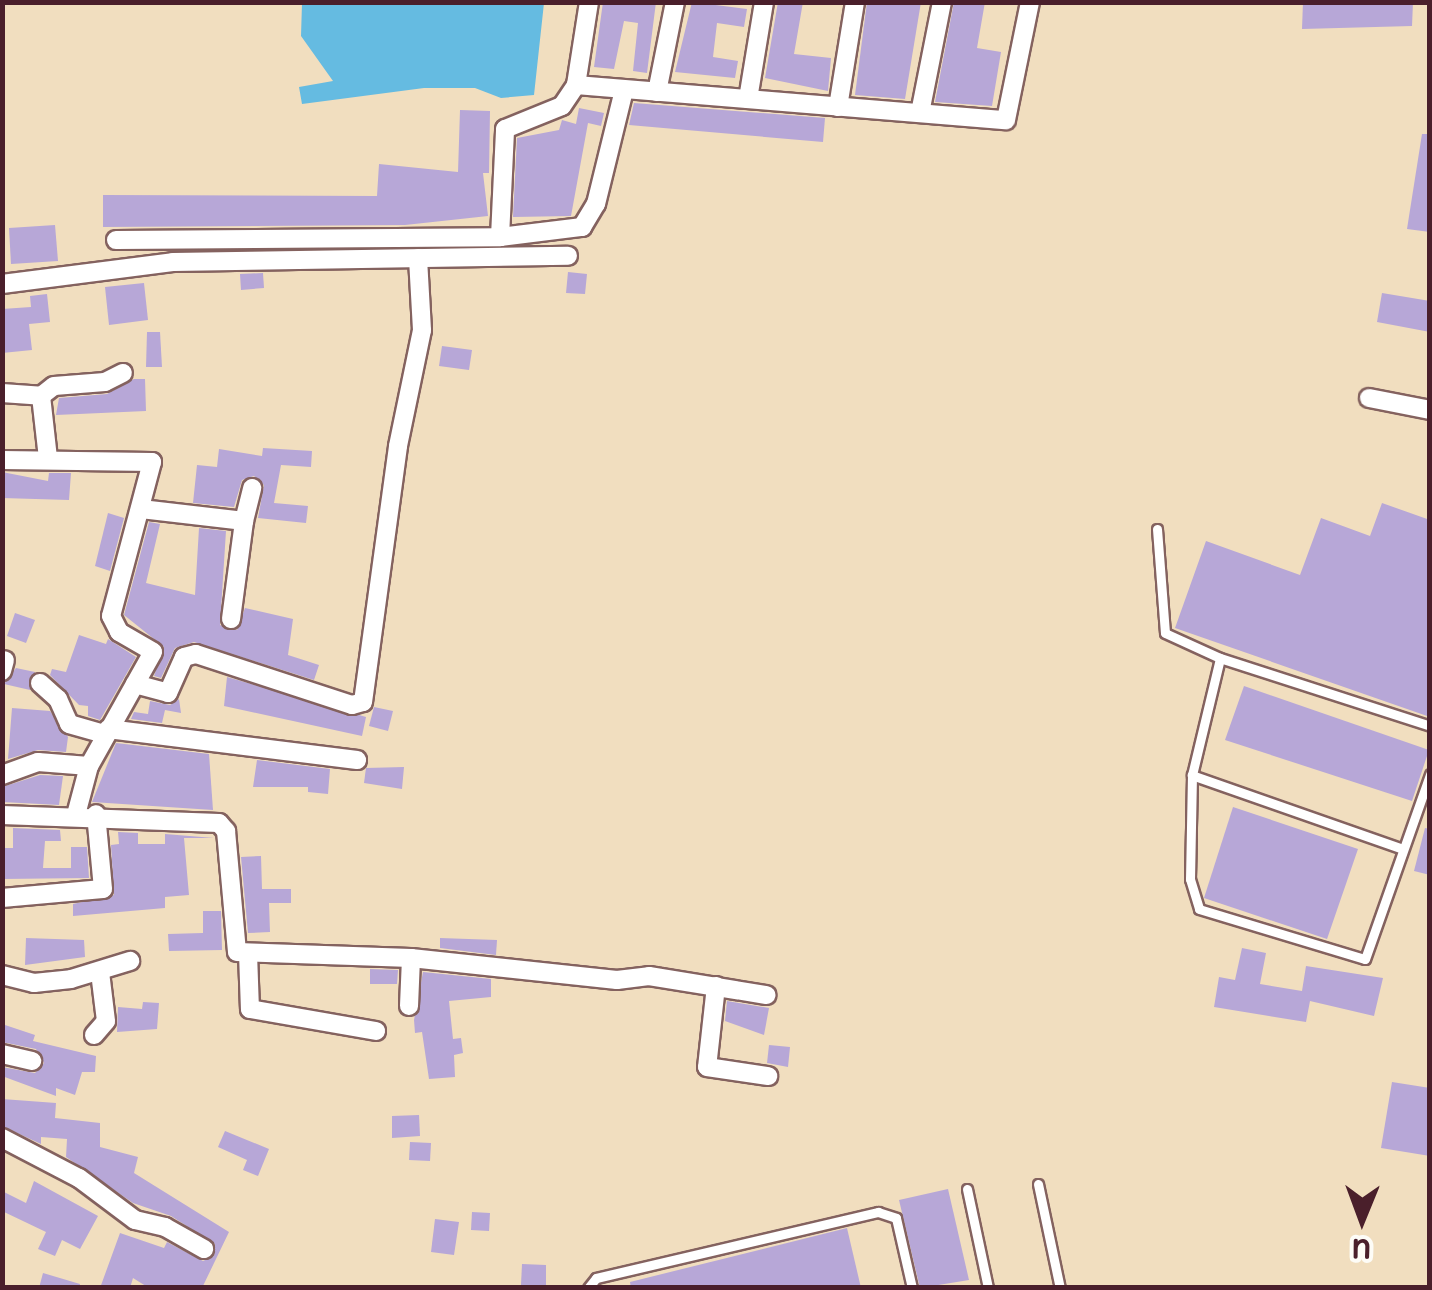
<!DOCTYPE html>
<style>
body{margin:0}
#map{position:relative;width:1432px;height:1290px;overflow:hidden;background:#f1debf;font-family:Mali,sans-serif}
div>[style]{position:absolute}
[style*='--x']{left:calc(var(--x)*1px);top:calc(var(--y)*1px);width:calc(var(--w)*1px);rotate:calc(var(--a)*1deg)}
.water>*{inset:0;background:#65bbe1}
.building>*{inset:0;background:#b7a7d7}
.roads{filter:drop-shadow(2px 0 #84625f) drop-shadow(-2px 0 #84625f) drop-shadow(0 2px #84625f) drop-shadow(0 -2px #84625f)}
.service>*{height:9px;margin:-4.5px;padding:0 4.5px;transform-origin:4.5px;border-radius:4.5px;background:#fff}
.minor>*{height:18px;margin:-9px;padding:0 9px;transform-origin:9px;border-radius:9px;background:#fff}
span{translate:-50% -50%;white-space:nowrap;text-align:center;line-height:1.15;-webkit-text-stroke:8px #fdfcf7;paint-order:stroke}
.frame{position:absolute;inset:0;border:5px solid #4a1f2b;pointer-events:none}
.north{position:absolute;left:1312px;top:1170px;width:100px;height:100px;-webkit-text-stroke:8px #fdfcf7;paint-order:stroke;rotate:181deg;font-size:28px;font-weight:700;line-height:40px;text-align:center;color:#4a1f2b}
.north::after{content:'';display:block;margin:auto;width:35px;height:45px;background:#4a1f2b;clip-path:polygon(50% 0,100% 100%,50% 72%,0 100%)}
</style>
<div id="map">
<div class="water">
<div style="clip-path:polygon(302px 3px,544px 3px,534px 95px,501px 98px,475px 88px,424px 88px,302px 104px,299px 87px,333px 81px,301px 36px)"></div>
</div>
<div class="building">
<div style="clip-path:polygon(603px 2px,656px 2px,647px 73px,633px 71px,638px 23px,624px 21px,614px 69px,594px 67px)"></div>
<div style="clip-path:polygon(692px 2px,747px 9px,744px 27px,717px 23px,713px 57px,738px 61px,735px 78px,675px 72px)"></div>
<div style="clip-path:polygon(778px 2px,803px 2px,794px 54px,831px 58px,828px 91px,765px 78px)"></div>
<div style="clip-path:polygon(867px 2px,921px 2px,905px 99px,855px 95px)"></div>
<div style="clip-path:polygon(954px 2px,985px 2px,977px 48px,1001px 52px,992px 106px,935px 102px)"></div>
<div style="clip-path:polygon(1303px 2px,1413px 2px,1412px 26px,1302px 29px)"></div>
<div style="clip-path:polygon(634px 103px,825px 118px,823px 142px,629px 125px)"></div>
<div style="clip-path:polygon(579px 108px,604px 113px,601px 126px,588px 123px,571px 216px,513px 217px,517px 138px,559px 130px,562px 120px,576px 124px)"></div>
<div style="clip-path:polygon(460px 110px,490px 111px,489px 173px,483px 173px,488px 216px,405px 225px,103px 227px,103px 195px,377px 196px,379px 164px,458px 172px)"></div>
<div style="clip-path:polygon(1422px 134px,1430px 134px,1430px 232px,1407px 229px)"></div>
<div style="clip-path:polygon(55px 225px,58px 261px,11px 264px,9px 228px)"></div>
<div style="clip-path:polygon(568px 272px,587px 274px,585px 294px,566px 293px)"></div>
<div style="clip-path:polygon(263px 273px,264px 288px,241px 290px,240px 274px)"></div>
<div style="clip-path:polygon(144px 283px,148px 320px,109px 325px,105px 287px)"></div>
<div style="clip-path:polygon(1382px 293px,1430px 301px,1430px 332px,1377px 322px)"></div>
<div style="clip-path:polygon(47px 294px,50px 322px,29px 324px,32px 350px,2px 353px,2px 309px,31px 307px,30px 296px)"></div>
<div style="clip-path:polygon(147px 332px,160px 332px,162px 367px,146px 367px)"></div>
<div style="clip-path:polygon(442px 346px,472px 350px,469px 370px,439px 366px)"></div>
<div style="clip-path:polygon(134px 379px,145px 379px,146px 411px,56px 415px,59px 398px,107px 394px)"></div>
<div style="clip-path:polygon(263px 448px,312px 451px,311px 467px,281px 465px,274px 503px,308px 506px,306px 523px,258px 518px,264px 485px,254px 476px,242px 480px,234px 507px,193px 503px,197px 465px,217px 467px,219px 449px,262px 456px)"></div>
<div style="clip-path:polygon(2px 472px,48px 481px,49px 473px,71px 473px,69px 500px,2px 498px)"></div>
<div style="clip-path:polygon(1382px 503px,1430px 520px,1430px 717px,1175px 628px,1206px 541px,1300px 575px,1321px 518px,1370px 536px)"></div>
<div style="clip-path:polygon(108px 513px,124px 518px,110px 571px,95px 566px)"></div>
<div style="clip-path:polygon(149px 522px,160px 524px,146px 583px,195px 595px,199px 528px,226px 531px,220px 625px,237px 630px,245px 608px,293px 619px,288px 655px,319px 665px,314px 680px,194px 642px,175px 648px,161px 678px,154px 676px,164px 647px,124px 615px)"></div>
<div style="clip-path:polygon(15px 613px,35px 620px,26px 643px,7px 636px)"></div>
<div style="clip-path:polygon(79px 635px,106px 644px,108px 639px,136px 657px,100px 720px,88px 716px,88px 706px,79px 705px,50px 675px,52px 669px,66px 672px)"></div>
<div style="clip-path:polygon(16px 668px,35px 672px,30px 690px,4px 684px)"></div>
<div style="clip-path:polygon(227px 677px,366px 717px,362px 736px,224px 706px)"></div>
<div style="clip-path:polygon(1244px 686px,1429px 750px,1412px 801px,1225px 740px)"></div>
<div style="clip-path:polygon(179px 699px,181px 713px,165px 710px,162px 723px,131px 719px,134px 712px,148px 714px,150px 701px,170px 705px)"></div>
<div style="clip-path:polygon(374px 707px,393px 711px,388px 731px,369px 726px)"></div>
<div style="clip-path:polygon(12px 708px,50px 711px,68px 737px,66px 752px,38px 750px,8px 759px)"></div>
<div style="clip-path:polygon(116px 743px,209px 754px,213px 810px,92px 802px)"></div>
<div style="clip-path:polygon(257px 760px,330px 769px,328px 794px,308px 792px,308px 787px,253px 787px)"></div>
<div style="clip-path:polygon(404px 767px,402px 789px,364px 783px,366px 768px)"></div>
<div style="clip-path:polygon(40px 775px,63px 776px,59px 805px,2px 802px,2px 787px)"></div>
<div style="clip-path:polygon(1233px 807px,1358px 849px,1327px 939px,1204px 898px)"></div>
<div style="clip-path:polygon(13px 828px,60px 830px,61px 841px,45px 841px,43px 868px,71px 868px,71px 847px,87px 847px,89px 878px,2px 879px,2px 848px,13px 848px)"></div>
<div style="clip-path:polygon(1425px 828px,1430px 829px,1430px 875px,1414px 871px)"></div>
<div style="clip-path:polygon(118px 832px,138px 833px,138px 844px,165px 844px,165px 834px,214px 838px,184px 838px,189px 895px,165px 897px,165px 908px,73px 916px,73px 904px,114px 895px,111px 845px,119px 844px)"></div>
<div style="clip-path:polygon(261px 856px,262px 889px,291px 889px,291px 903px,269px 903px,270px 932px,248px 933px,241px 857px)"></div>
<div style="clip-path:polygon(203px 911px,221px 911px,222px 950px,169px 951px,168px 934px,203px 933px)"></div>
<div style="clip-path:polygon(26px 938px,84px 940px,85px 957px,25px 965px)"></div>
<div style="clip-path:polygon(440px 938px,497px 940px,496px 955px,440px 948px)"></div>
<div style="clip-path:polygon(1242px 948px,1266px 953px,1260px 984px,1302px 991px,1306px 966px,1383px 978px,1374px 1016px,1310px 1001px,1306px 1022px,1214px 1007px,1219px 977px,1235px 980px)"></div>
<div style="clip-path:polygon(370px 969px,398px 970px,397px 984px,370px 984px)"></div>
<div style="clip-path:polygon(423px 972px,491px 979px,491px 997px,449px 1001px,453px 1039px,461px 1038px,463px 1053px,454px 1055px,455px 1077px,429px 1079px,422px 1032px,415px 1033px,414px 1020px)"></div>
<div style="clip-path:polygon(727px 1001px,769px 1008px,764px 1035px,725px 1021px)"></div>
<div style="clip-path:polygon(143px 1002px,159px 1003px,157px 1029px,117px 1032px,118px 1007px,142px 1009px)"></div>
<div style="clip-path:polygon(2px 1024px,35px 1035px,33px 1041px,96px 1056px,95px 1072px,82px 1072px,75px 1095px,56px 1088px,56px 1096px,2px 1076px,2px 1067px,35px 1073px,44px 1063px,36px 1049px,2px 1042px)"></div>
<div style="clip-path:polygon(769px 1045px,790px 1047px,788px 1067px,767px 1063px)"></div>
<div style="clip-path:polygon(1392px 1082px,1430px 1088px,1430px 1156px,1381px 1148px)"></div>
<div style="clip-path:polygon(2px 1099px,56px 1103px,55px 1118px,100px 1123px,100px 1147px,138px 1157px,134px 1173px,229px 1232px,202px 1288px,149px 1288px,133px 1278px,130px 1288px,100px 1288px,120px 1233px,164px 1248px,167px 1242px,203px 1261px,214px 1256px,215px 1244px,171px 1216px,133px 1203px,66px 1157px,67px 1139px,41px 1137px,41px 1144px,2px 1126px)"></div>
<div style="clip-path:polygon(419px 1115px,420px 1136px,392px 1138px,392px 1116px)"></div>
<div style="clip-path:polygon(225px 1131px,269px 1149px,258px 1176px,243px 1170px,247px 1160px,218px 1147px)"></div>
<div style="clip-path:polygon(410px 1142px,431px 1143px,430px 1161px,409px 1160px)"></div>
<div style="clip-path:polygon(34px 1181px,98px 1216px,80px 1249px,62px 1240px,55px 1256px,38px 1249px,46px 1232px,2px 1211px,2px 1191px,26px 1203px)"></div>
<div style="clip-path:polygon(948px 1189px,969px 1280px,920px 1288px,899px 1200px)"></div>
<div style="clip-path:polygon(472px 1212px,490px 1213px,489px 1231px,471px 1230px)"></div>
<div style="clip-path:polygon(435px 1219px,459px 1222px,454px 1255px,431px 1252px)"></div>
<div style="clip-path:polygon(847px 1228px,861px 1288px,631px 1288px,630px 1282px)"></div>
<div style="clip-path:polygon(522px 1264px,546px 1265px,546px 1286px,521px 1285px)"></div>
<div style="clip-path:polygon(43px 1273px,80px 1284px,79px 1288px,39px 1288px)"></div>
</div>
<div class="roads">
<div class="service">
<div style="--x:1157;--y:529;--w:104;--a:85.6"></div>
<div style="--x:1165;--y:633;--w:60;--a:24.4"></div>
<div style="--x:1192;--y:775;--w:120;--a:-76.5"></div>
<div style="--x:1220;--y:658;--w:221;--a:17.9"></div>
<div style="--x:1403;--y:849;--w:224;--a:-160.7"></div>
<div style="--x:1192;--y:775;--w:104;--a:91.1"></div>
<div style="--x:1190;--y:879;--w:31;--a:73"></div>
<div style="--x:1199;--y:909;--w:173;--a:16.8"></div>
<div style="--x:1365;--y:959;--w:196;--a:-70.6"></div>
<div style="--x:1038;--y:1184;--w:106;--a:78.1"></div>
<div style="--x:967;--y:1189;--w:101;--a:78"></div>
<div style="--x:588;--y:1288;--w:13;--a:-51"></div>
<div style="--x:596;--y:1278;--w:290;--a:-13.2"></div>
<div style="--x:878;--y:1212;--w:19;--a:18"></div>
<div style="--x:896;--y:1218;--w:72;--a:77.1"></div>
</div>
<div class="minor">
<div style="--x:576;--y:85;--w:431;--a:4.7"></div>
<div style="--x:1006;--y:120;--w:120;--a:-78.5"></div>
<div style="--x:657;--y:92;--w:92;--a:-78.7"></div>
<div style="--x:748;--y:99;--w:98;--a:-80.6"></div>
<div style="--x:838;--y:107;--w:106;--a:-80.8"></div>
<div style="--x:920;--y:113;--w:113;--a:-78.8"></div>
<div style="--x:500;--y:237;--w:108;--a:-87.3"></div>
<div style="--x:505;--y:129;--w:61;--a:-22"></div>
<div style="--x:562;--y:106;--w:25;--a:-56"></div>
<div style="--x:576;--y:85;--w:84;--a:-81.1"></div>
<div style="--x:116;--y:240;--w:384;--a:-0.4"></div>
<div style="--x:500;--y:237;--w:83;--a:-7"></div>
<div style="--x:582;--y:227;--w:27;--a:-59"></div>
<div style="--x:596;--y:204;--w:117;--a:-76.2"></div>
<div style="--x:2;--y:284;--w:172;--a:-7.3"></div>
<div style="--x:173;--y:262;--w:395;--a:-0.9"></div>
<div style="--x:2;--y:393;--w:39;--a:4"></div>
<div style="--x:41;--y:396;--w:62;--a:83.6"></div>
<div style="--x:41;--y:396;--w:16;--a:-38"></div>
<div style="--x:54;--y:386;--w:51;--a:-4.5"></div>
<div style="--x:105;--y:382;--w:20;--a:-27"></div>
<div style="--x:1369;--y:398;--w:62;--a:11.1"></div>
<div style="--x:2;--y:460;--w:150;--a:0.8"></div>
<div style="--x:152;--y:462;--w:159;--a:104.9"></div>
<div style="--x:111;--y:616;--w:18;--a:63"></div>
<div style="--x:119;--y:632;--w:39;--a:30"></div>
<div style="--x:153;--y:652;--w:131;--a:119.3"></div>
<div style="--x:89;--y:766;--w:51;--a:104.9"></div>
<div style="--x:141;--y:509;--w:104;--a:6.6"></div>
<div style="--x:244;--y:521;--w:34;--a:-76"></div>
<div style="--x:231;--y:619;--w:99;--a:-82.4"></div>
<div style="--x:2;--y:671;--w:11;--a:-75"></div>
<div style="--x:40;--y:683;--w:24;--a:42"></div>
<div style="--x:58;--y:699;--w:27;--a:66"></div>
<div style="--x:69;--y:724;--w:37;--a:16"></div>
<div style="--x:135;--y:684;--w:34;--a:15"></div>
<div style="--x:168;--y:693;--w:39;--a:-66"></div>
<div style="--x:184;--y:657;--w:12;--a:-14"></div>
<div style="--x:196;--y:654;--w:164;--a:18.1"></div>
<div style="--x:352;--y:705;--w:11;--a:-15"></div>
<div style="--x:363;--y:702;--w:258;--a:-82.2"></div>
<div style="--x:398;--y:446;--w:118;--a:-78.3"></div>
<div style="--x:422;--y:330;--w:72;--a:-93.2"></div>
<div style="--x:108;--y:729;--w:251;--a:7.1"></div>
<div style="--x:2;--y:775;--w:38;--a:-20"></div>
<div style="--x:38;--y:762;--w:51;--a:4.5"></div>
<div style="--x:2;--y:815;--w:217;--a:2.1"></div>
<div style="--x:219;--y:823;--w:11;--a:49"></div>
<div style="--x:226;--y:831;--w:121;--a:84.8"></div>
<div style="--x:237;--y:952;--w:174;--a:2"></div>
<div style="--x:411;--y:958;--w:207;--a:6.1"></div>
<div style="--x:617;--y:980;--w:32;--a:-7"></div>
<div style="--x:649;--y:976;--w:119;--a:9.2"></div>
<div style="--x:2;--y:898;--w:101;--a:-5.1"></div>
<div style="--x:103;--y:889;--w:75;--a:-95.3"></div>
<div style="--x:248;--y:953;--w:56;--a:88"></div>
<div style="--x:250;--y:1009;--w:128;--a:9.9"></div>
<div style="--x:2;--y:975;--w:33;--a:14"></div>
<div style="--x:34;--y:983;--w:37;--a:-6"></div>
<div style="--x:71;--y:979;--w:62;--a:-17"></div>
<div style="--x:716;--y:986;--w:81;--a:96.3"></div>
<div style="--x:707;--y:1067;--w:62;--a:8.4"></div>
<div style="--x:409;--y:1006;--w:48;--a:-87.6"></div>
<div style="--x:94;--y:1035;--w:18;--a:-49"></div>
<div style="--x:106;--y:1021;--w:49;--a:-97"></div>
<div style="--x:2;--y:1054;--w:31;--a:13"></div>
<div style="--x:2;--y:1138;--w:87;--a:27.5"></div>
<div style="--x:79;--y:1178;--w:70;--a:36.9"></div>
<div style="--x:135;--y:1220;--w:31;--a:13"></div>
<div style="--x:165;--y:1227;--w:45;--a:29.4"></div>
</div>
</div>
<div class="frame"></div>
<div class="north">U</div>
</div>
